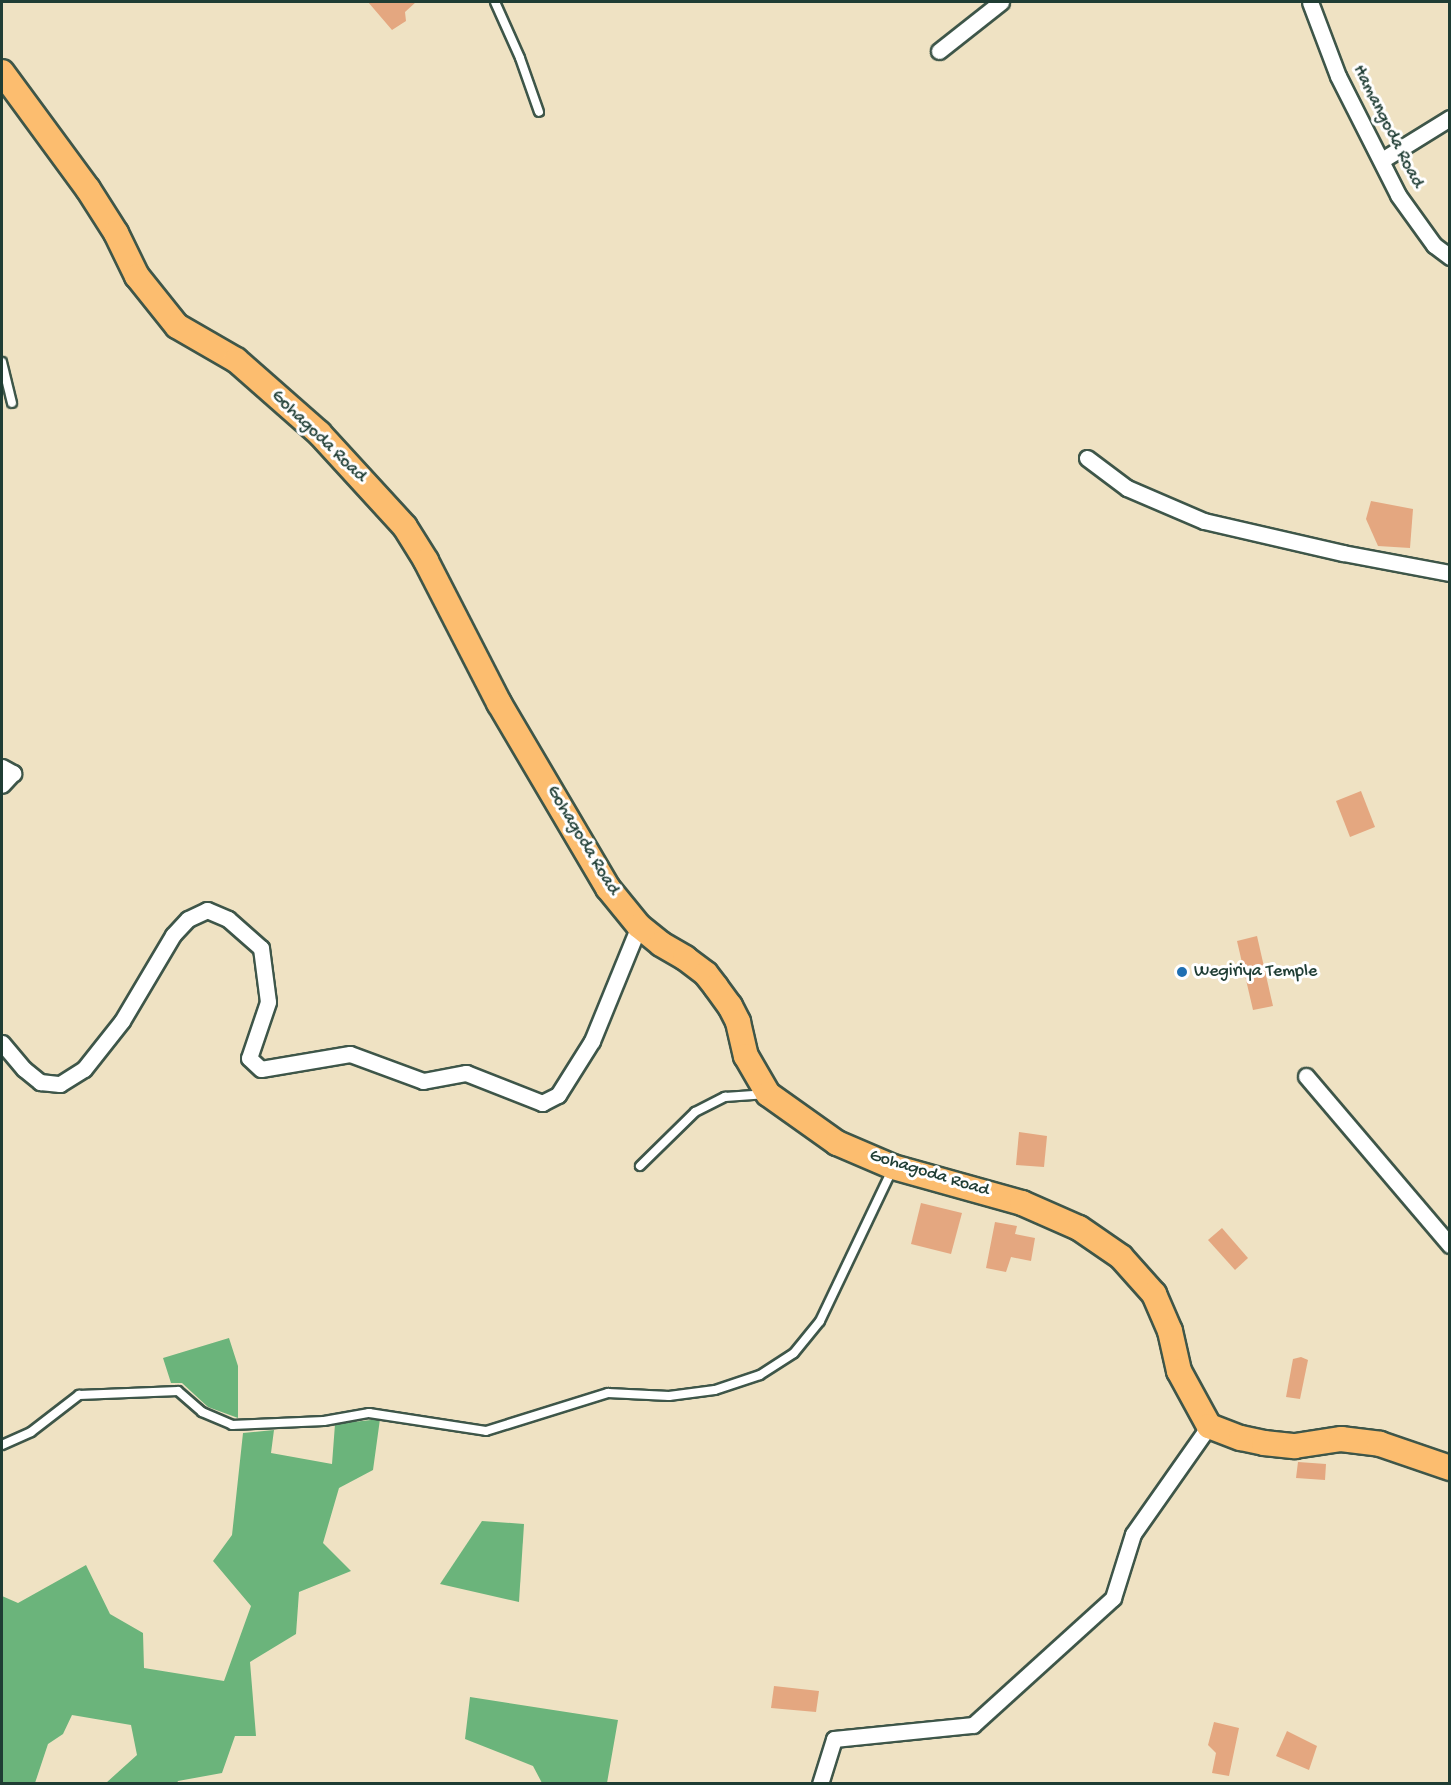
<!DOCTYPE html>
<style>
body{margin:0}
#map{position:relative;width:1451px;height:1785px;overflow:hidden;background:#efe2c3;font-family:"Gochi Hand",sans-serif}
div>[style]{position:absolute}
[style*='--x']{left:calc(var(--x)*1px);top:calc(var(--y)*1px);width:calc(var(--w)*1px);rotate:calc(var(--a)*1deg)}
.forest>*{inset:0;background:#6bb47b}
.building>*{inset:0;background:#e4a780}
.roads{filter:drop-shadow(2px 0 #3e5649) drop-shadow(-2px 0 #3e5649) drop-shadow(0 2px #3e5649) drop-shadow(0 -2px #3e5649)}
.lane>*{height:8px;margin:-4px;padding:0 4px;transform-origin:4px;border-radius:4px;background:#fff}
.street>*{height:15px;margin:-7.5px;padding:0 7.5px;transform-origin:7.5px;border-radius:7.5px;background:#fff}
.primary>*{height:24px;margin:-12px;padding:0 12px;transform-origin:12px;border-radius:12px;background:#fcbd6f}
.dots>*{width:16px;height:16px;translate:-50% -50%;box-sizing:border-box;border:3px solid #fff;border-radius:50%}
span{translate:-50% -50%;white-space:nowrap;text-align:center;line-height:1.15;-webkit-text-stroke:6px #fff;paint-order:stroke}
.street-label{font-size:18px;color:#1f3d34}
.poi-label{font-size:18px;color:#1f3d34}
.left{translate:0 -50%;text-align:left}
.frame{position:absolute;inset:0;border:3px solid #1f3d34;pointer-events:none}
</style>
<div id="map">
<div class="forest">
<div style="clip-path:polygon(229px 1338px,238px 1366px,238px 1418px,208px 1407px,182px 1383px,171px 1383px,163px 1358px)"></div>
<div style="clip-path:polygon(380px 1419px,373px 1470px,339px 1488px,323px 1543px,351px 1571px,299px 1592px,296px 1634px,250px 1662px,256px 1736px,235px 1736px,222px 1773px,178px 1781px,177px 1783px,106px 1783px,137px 1755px,131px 1725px,72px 1715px,63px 1734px,48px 1744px,35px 1783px,2px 1783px,2px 1596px,18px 1603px,86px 1565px,110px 1614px,143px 1633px,144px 1668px,224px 1681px,251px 1606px,213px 1561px,232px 1535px,243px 1433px,274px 1430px,271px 1453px,332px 1464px,335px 1424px)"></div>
<div style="clip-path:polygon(482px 1521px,524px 1524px,519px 1602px,440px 1584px)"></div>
<div style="clip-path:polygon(470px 1697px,618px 1720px,607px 1783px,542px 1783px,533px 1766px,465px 1739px)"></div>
</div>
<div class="building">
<div style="clip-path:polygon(368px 2px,416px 2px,405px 12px,406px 21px,392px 30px)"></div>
<div style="clip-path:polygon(1371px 501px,1413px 509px,1410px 548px,1378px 546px,1366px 519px)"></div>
<div style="clip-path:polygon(1361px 791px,1375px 827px,1350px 837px,1336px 801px)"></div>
<div style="clip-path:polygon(1257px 936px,1273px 1006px,1253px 1010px,1237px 941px)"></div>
<div style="clip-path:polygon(1019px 1132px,1047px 1136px,1044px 1167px,1016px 1165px)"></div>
<div style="clip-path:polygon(921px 1203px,962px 1213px,951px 1254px,911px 1244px)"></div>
<div style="clip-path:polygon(995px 1222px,1017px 1226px,1015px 1234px,1035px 1238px,1031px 1261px,1011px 1257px,1006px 1272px,986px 1268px)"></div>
<div style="clip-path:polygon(1222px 1228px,1248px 1258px,1235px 1270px,1208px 1240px)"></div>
<div style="clip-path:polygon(1301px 1357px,1308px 1360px,1300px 1399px,1286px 1397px,1293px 1359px)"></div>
<div style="clip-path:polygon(1298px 1462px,1326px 1464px,1325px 1480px,1296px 1478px)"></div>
<div style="clip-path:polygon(774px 1686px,819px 1691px,816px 1712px,771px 1708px)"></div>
<div style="clip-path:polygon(1214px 1722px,1239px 1728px,1229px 1776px,1212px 1773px,1216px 1753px,1208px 1745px)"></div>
<div style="clip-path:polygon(1287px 1731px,1317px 1746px,1309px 1770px,1276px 1756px)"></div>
</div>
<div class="roads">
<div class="lane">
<div style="--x:495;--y:2;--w:61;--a:65.9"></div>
<div style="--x:520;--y:58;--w:57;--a:70.6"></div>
<div style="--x:2;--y:362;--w:42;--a:76.3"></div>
<div style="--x:640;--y:1166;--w:77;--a:-44.5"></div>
<div style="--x:695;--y:1112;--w:34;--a:-27"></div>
<div style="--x:725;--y:1097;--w:39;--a:-4"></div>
<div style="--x:2;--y:1445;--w:32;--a:-24"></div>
<div style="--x:31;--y:1432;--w:61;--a:-37.6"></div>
<div style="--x:79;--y:1395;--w:99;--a:-2.3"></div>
<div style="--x:178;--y:1391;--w:32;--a:41"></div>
<div style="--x:202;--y:1412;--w:33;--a:23"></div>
<div style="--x:232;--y:1425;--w:92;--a:-2.5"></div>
<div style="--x:324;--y:1421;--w:46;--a:-10.1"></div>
<div style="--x:369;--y:1413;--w:118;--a:8.7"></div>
<div style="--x:486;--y:1431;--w:128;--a:-17.3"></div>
<div style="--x:608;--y:1393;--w:61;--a:2.8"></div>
<div style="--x:669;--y:1396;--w:46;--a:-7.4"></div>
<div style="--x:715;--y:1390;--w:47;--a:-18.4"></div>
<div style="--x:760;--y:1375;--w:40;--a:-32.9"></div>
<div style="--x:794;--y:1353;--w:41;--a:-50.9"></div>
<div style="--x:820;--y:1321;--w:167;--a:-64.5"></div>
</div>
<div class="street">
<div style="--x:1310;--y:2;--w:79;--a:69.3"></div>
<div style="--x:1338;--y:76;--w:133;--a:63.2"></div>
<div style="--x:1398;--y:195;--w:62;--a:54.2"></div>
<div style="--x:1434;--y:245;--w:20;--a:37"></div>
<div style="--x:939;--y:51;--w:79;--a:-38.3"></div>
<div style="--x:1382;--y:160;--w:80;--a:-31.7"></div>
<div style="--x:1087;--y:458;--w:50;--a:36.9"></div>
<div style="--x:1127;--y:488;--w:84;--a:23.2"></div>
<div style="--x:1204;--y:521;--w:143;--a:13"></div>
<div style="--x:1343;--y:553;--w:109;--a:10.6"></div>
<div style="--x:2;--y:767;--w:13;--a:29"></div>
<div style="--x:13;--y:773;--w:16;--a:133"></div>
<div style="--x:2;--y:1043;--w:34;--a:50"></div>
<div style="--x:24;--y:1069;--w:21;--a:39"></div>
<div style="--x:40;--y:1082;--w:20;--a:6"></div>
<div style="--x:60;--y:1084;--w:28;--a:-32"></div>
<div style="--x:84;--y:1069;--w:61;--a:-51.6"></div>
<div style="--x:122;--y:1021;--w:100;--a:-59.3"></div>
<div style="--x:173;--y:935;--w:22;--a:-47"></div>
<div style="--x:188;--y:919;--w:21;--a:-25"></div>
<div style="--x:207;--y:910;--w:23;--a:23"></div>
<div style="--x:228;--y:919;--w:44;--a:41.3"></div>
<div style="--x:261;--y:948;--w:54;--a:82.6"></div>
<div style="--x:268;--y:1002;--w:59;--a:108.7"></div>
<div style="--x:249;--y:1058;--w:16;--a:43"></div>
<div style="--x:261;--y:1069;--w:90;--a:-9.6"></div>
<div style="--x:350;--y:1054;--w:78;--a:20.3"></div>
<div style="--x:423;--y:1081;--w:44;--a:-10.5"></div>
<div style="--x:466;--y:1073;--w:82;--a:21.5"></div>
<div style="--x:542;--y:1103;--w:18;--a:-27"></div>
<div style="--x:558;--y:1095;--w:64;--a:-57.8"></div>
<div style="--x:592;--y:1041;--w:124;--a:-67.8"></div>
<div style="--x:1306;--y:1076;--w:222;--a:49.6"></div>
<div style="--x:820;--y:1784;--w:47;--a:-72.7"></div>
<div style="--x:834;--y:1739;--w:140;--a:-5.8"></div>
<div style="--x:973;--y:1725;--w:189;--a:-42.2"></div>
<div style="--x:1113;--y:1598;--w:67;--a:-72.6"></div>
<div style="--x:1133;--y:1534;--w:132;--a:-54.9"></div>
</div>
<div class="primary">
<div style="--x:2;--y:72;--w:145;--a:53.7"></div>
<div style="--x:88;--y:189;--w:52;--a:57.5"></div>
<div style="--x:116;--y:233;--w:48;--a:64"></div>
<div style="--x:137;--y:276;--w:64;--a:51.3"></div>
<div style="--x:177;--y:326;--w:68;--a:30"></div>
<div style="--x:236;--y:360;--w:111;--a:41.3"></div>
<div style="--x:319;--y:433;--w:127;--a:47.5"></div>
<div style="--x:405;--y:527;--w:40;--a:58"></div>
<div style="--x:426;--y:561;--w:160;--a:62.8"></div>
<div style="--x:499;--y:703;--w:215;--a:59.5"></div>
<div style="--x:608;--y:888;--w:49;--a:50.8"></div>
<div style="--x:639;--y:926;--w:28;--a:39"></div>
<div style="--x:661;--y:944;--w:28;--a:30"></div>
<div style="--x:685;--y:958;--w:26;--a:37"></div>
<div style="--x:706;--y:974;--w:16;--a:52"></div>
<div style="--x:716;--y:987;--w:24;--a:54"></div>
<div style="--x:730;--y:1006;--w:18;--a:63"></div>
<div style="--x:738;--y:1022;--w:35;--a:77"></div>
<div style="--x:746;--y:1056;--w:44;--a:59.9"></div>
<div style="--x:768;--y:1094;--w:85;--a:35.4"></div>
<div style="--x:837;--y:1143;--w:61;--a:23.2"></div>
<div style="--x:893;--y:1167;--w:134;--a:15.6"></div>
<div style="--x:1022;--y:1203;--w:62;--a:23.7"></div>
<div style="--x:1079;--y:1228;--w:51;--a:34.6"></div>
<div style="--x:1121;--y:1257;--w:50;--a:48.3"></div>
<div style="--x:1154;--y:1294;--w:40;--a:66.6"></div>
<div style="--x:1170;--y:1331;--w:41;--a:77.3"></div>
<div style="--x:1179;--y:1371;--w:63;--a:61.4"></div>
<div style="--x:1209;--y:1426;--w:34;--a:21"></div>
<div style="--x:1241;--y:1438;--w:24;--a:12"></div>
<div style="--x:1264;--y:1443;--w:31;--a:6"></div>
<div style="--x:1295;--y:1446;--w:47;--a:-8.7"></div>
<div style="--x:1341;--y:1439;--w:39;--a:7"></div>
<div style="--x:1380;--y:1444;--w:74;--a:18.9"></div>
</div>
</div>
<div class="dots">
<div style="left:1182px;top:972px;background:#1f6fb2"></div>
</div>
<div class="street-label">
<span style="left:1387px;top:127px;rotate:63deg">Hamangoda Road</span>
<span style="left:318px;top:437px;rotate:44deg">Gohagoda Road</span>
<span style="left:582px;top:841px;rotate:59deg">Gohagoda Road</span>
<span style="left:929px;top:1174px;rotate:17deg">Gohagoda Road</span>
</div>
<div class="poi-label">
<span class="left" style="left:1194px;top:972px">Wegiriya Temple</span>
</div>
<div class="frame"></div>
</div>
